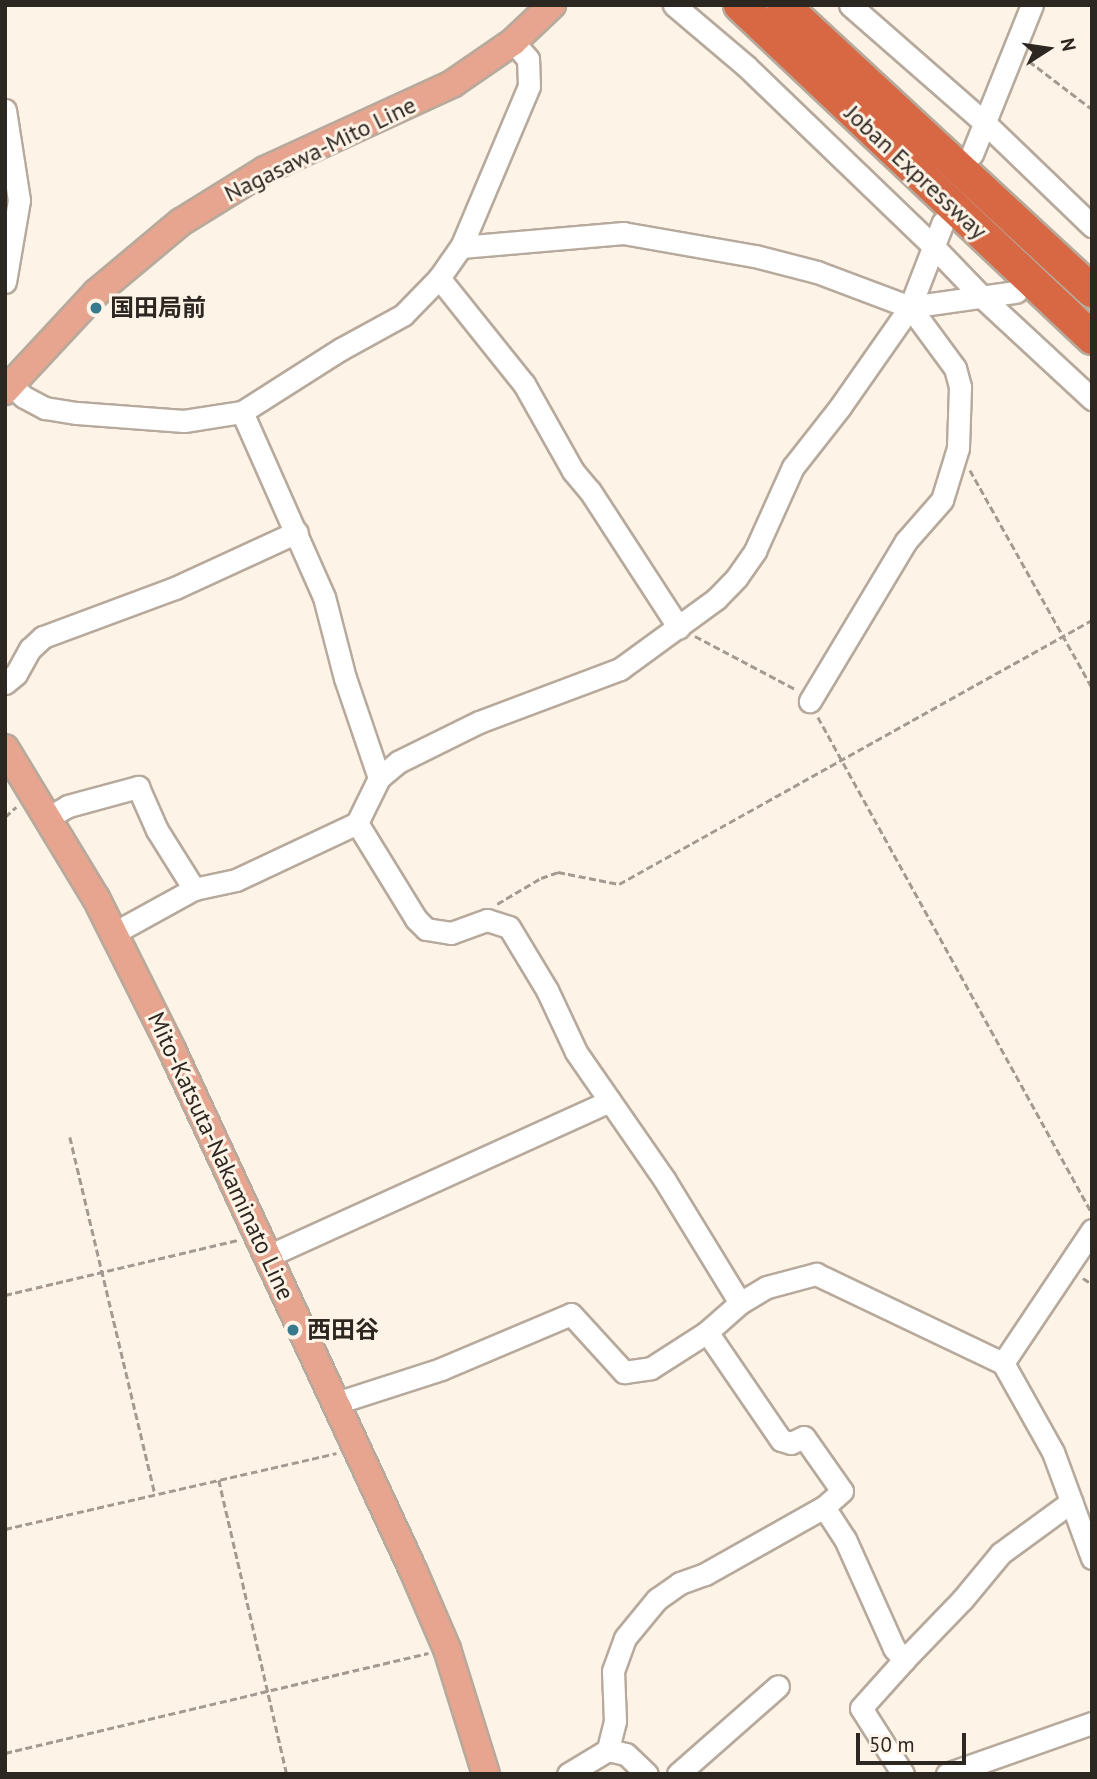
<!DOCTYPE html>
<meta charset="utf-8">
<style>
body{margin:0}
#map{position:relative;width:1097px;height:1779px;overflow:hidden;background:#fef3e7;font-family:"PT Sans","Noto Sans JP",sans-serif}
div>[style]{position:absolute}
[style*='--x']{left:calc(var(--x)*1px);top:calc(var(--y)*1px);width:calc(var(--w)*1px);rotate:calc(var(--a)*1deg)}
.path>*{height:2.5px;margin-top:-1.25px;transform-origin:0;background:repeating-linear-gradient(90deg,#a39a91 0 7px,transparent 0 10.5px)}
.roads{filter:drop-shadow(2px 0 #b7aa9c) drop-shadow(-2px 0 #b7aa9c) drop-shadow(0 2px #b7aa9c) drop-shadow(0 -2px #b7aa9c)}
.minor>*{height:21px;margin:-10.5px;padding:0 10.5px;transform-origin:10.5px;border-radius:10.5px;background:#fff}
.major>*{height:26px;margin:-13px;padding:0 13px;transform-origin:13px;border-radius:13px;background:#e7a48e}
.highway>*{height:32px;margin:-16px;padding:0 16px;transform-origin:16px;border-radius:16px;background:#d76843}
.dots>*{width:19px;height:19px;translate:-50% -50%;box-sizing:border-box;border:4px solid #fef3e7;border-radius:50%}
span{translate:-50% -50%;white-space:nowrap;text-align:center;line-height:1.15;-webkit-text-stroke:6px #fef3e7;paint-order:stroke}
.street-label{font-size:24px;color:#2c2721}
.poi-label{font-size:24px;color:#2c2721;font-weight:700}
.left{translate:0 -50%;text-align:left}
.frame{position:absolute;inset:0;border:7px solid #2c2721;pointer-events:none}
.north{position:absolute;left:1013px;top:14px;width:70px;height:70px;-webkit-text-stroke:5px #fef3e7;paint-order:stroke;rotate:78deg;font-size:19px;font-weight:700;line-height:28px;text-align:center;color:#2c2721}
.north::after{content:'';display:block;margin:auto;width:24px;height:32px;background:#2c2721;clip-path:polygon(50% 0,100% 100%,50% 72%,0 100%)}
.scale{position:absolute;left:856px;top:1733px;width:110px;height:32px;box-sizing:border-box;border:4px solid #2c2721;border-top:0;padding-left:9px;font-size:21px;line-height:24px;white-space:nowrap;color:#2c2721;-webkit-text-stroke:5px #fef3e7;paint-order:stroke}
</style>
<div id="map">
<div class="path">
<div style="--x:1029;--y:61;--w:79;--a:37.3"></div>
<div style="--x:970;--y:470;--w:249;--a:60.7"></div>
<div style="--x:695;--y:636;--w:115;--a:27.9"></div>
<div style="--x:818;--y:717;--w:567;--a:61.08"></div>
<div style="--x:5;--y:817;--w:15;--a:-42"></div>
<div style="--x:497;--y:904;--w:51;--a:-30.6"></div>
<div style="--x:541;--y:878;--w:18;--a:-19"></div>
<div style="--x:558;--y:872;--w:62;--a:11.1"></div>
<div style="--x:619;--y:884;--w:542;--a:-29.17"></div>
<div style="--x:70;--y:1137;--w:367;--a:76.6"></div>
<div style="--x:1083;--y:1278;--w:11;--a:34"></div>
<div style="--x:5;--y:1295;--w:239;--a:-13.3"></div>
<div style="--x:219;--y:1480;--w:302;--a:77"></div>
<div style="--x:5;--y:1529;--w:340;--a:-12.9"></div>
<div style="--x:5;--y:1753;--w:435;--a:-13.3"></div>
</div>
<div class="roads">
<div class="minor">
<div style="--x:674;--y:5;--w:94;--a:40.3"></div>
<div style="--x:746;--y:66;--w:260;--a:43.9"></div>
<div style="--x:933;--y:246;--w:72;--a:46.1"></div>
<div style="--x:983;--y:298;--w:149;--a:42.8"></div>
<div style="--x:850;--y:5;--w:179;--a:41.2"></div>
<div style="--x:985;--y:123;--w:149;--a:43.9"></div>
<div style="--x:5;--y:110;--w:91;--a:81.2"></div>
<div style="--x:19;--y:200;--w:83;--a:99.7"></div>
<div style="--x:972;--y:154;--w:161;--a:-68.1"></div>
<div style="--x:461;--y:247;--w:163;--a:-4.9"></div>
<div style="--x:623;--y:233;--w:134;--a:9.9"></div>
<div style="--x:755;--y:256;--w:64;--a:14.5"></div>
<div style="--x:817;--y:272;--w:99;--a:20.6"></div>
<div style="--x:910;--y:307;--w:76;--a:53.6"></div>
<div style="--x:955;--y:368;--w:20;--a:75"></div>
<div style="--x:960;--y:387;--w:61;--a:91.9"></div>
<div style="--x:958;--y:448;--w:54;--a:107.1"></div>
<div style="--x:942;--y:500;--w:55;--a:131.3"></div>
<div style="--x:906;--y:541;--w:187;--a:121"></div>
<div style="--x:439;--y:278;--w:136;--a:51.3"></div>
<div style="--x:524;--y:384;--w:100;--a:60.6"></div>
<div style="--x:573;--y:471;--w:26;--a:50"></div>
<div style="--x:590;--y:491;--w:163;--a:57"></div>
<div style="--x:910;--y:307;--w:107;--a:-8.1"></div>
<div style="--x:5;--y:380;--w:25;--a:42"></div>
<div style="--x:24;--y:397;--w:24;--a:28"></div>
<div style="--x:45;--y:408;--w:32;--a:9"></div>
<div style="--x:77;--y:413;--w:107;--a:4.3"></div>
<div style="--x:184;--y:421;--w:59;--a:-8.8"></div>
<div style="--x:242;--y:412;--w:117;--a:-32.5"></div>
<div style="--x:341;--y:349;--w:71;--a:-28.7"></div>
<div style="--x:403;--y:315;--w:52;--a:-45.8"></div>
<div style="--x:439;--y:278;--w:38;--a:-55"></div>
<div style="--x:461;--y:247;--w:175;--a:-67.1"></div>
<div style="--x:529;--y:86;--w:27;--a:-92"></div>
<div style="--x:528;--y:59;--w:23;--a:-131"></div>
<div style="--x:242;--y:412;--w:202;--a:66.1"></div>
<div style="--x:324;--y:597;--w:84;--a:75.5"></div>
<div style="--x:345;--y:678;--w:106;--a:71.2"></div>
<div style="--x:5;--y:683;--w:14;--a:-39"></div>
<div style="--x:16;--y:674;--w:29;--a:-61"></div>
<div style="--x:30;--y:649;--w:18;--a:-43"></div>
<div style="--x:43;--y:637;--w:141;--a:-20.4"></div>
<div style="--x:175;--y:588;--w:134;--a:-24.7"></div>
<div style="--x:49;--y:817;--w:22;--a:-30"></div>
<div style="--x:68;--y:806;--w:73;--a:-15.2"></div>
<div style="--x:138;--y:787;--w:47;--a:66.2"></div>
<div style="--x:157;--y:830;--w:70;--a:57.9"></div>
<div style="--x:357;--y:823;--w:113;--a:58.4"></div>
<div style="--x:416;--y:919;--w:14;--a:45"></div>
<div style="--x:426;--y:929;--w:25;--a:9"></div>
<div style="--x:451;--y:933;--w:38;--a:-20"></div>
<div style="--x:487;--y:920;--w:23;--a:18"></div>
<div style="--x:509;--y:927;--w:74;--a:58.9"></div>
<div style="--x:547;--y:990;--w:68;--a:64.9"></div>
<div style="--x:576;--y:1052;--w:155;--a:55.3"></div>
<div style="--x:664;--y:1179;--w:145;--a:58.5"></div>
<div style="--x:114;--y:933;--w:91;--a:-28.8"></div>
<div style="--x:194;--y:889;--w:43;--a:-12.1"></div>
<div style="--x:236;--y:880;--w:134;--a:-25.2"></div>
<div style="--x:357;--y:823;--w:50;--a:-63.9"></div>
<div style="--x:379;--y:778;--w:25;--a:-40"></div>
<div style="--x:398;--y:762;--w:90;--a:-26.3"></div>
<div style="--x:479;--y:722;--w:151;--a:-20.6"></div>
<div style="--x:620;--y:669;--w:119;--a:-36.1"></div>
<div style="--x:716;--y:599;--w:30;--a:-46"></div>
<div style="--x:737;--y:577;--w:32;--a:-55"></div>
<div style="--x:755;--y:551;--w:92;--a:-65.7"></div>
<div style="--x:793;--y:467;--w:76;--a:-51.9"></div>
<div style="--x:840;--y:407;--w:122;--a:-55"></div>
<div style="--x:910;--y:307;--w:91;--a:-68.8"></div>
<div style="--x:268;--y:1256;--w:375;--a:-24.4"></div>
<div style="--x:707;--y:1332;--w:44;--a:-41.3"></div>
<div style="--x:740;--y:1303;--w:31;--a:-31"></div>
<div style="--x:767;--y:1287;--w:51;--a:-14.9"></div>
<div style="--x:816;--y:1274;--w:207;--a:25.5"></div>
<div style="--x:1003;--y:1363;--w:102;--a:60.7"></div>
<div style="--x:1053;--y:1452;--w:113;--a:69.8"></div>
<div style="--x:1003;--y:1363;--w:160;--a:-56.2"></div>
<div style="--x:336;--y:1403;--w:110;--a:-17.9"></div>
<div style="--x:441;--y:1369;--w:141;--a:-22.9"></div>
<div style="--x:571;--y:1314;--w:79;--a:47.6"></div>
<div style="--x:624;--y:1372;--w:27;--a:-8"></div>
<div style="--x:651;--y:1368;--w:67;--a:-32.7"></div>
<div style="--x:707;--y:1332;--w:131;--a:55.6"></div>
<div style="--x:781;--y:1440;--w:10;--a:17"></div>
<div style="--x:791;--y:1443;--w:14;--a:-25"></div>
<div style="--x:804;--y:1437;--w:66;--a:54.9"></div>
<div style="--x:842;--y:1491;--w:24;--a:138"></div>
<div style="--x:824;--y:1507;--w:137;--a:150.6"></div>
<div style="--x:705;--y:1574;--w:27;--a:160"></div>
<div style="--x:680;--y:1583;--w:28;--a:145"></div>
<div style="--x:657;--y:1599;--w:50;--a:129.4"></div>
<div style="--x:625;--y:1638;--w:35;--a:110"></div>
<div style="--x:613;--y:1671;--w:50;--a:87.7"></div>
<div style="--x:615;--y:1721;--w:30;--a:104"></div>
<div style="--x:824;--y:1507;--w:38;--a:57"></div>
<div style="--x:845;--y:1539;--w:120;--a:65.8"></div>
<div style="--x:894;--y:1648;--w:16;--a:50"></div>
<div style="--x:904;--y:1660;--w:83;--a:-46"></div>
<div style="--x:962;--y:1600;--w:61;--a:-50.3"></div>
<div style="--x:1001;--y:1553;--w:87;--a:-36.1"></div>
<div style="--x:568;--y:1774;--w:47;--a:-31"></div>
<div style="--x:608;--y:1750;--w:18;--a:13"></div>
<div style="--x:626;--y:1754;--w:29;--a:44"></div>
<div style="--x:678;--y:1774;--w:133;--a:-41.3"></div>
<div style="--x:903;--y:1774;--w:78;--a:-122.5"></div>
<div style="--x:861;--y:1708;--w:64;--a:-48.1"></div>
<div style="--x:947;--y:1774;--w:154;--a:-19.4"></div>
</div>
<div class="major">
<div style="--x:5;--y:391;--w:134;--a:-47.1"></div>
<div style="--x:96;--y:293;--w:111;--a:-39.9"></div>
<div style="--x:181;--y:222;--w:99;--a:-31.8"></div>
<div style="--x:265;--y:170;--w:206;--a:-24.7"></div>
<div style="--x:452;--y:84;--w:74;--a:-34.5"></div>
<div style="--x:513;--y:42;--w:54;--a:-43.5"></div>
<div style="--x:5;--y:748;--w:175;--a:58.8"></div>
<div style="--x:96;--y:898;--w:170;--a:63.4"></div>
<div style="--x:172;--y:1050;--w:573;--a:65.13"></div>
<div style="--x:413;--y:1570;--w:86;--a:66.7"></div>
<div style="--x:447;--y:1649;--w:131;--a:72.7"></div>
</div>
<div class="highway">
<div style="--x:740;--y:5;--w:485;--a:43.4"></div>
<div style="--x:783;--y:5;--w:421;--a:42.8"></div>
</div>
</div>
<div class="dots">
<div style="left:96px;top:308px;background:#39798d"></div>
<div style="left:293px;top:1330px;background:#39798d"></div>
</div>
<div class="street-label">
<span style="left:320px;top:149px;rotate:-26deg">Nagasawa-Mito Line</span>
<span style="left:916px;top:172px;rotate:43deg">Joban Expressway</span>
<span style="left:221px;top:1156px;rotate:65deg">Mito-Katsuta-Nakaminato Line</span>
</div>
<div class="poi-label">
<span class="left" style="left:110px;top:308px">国田局前</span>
<span class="left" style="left:307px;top:1330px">西田谷</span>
</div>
<div class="frame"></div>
<div class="north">N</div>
<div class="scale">50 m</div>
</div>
